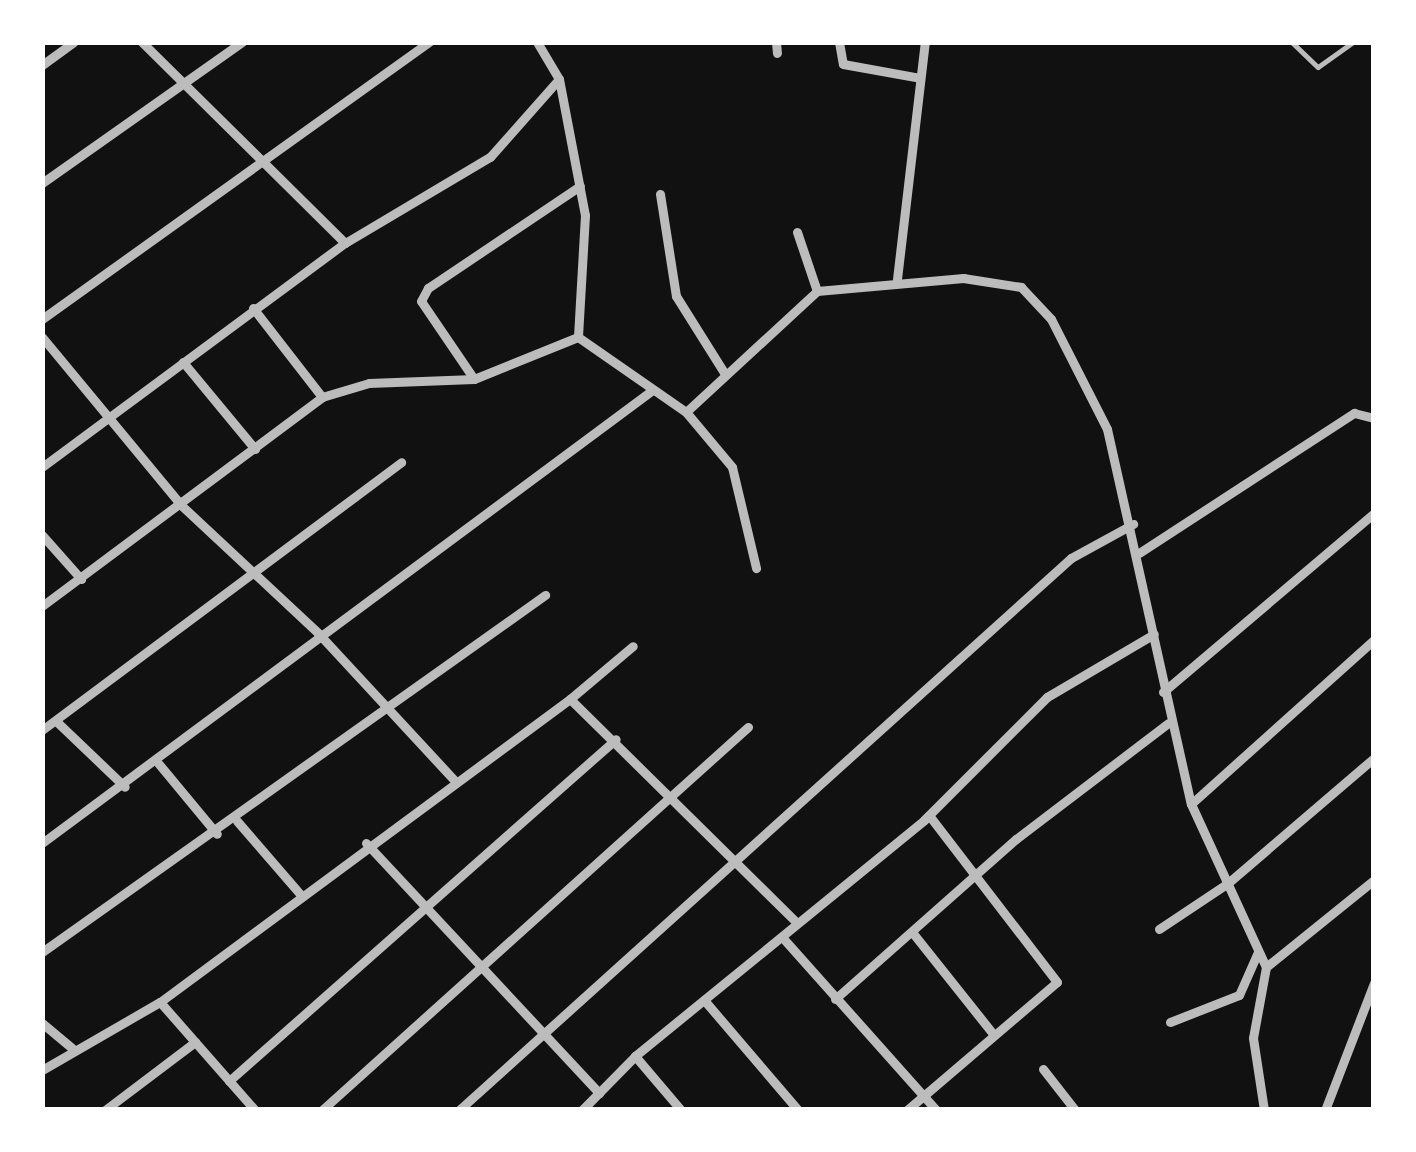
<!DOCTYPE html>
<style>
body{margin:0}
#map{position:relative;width:1416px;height:1152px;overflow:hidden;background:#111;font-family:Karla,sans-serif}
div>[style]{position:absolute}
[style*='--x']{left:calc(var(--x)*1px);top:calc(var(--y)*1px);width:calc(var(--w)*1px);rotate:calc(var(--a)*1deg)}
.service>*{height:4.5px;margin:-2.25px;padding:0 2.25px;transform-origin:2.25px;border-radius:2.25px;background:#bcbcbc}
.minor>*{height:9px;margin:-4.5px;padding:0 4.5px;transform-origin:4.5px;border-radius:4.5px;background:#bcbcbc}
span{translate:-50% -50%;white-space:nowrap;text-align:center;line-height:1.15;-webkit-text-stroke:12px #fff;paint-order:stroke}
.frame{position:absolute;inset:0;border:45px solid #fff;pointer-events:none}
</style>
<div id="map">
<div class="service">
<div style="--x:1292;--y:42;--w:36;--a:44"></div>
<div style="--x:1318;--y:67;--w:43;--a:-35.5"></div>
</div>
<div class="minor">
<div style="--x:537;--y:42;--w:43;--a:59.3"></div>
<div style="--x:559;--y:79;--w:138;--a:79.2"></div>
<div style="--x:585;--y:215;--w:122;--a:93.3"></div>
<div style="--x:776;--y:42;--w:11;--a:85"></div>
<div style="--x:839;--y:42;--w:22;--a:80"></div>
<div style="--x:843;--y:64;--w:78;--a:10.3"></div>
<div style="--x:42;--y:65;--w:39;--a:-36"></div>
<div style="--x:42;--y:183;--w:245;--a:-35.2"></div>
<div style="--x:660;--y:194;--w:103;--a:81.1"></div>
<div style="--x:676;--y:296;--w:92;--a:57.9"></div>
<div style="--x:797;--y:232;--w:62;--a:71.3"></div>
<div style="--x:345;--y:243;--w:169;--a:-30.7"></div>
<div style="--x:490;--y:157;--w:104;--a:-48.5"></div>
<div style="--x:897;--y:279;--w:239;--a:-83.3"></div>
<div style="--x:253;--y:308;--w:113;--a:52.2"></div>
<div style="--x:42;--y:319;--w:476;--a:-35.6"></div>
<div style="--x:42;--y:337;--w:219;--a:50.4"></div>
<div style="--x:182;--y:506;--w:186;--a:43"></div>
<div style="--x:318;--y:633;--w:202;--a:47.2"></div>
<div style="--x:183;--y:362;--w:113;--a:50.4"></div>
<div style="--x:474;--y:379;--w:94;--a:-124.2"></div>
<div style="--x:421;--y:301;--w:15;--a:-62"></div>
<div style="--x:428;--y:288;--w:183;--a:-33.9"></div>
<div style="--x:686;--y:412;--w:72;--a:50.1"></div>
<div style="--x:732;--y:467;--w:104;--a:76.6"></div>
<div style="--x:42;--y:467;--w:377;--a:-36.5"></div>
<div style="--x:345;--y:243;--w:286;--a:-135.3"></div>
<div style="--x:42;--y:535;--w:59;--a:48.4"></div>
<div style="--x:1139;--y:553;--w:257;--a:-33.1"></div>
<div style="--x:1354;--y:413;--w:21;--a:14"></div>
<div style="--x:42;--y:606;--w:349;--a:-36.7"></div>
<div style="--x:322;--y:397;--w:49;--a:-16.6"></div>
<div style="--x:369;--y:383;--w:105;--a:-2.2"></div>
<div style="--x:474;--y:379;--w:112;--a:-22"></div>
<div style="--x:578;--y:337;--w:131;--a:34.8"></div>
<div style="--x:686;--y:412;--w:178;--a:-42.7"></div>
<div style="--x:817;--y:291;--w:147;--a:-5.1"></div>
<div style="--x:963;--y:278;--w:59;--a:8.8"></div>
<div style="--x:1021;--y:287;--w:44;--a:46.8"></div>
<div style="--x:1051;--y:319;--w:123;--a:63"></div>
<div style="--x:1107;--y:429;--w:384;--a:77.4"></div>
<div style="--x:1191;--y:804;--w:179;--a:65.3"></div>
<div style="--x:1266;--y:967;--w:72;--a:100.4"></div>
<div style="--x:1253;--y:1038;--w:73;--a:81.3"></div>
<div style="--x:1163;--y:692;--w:277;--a:-40.3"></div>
<div style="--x:570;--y:699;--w:82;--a:-40.1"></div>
<div style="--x:56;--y:721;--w:95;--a:43.7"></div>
<div style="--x:42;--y:730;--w:448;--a:-36.7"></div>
<div style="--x:158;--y:763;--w:92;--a:50.3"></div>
<div style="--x:1191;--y:804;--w:246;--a:-41.9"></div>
<div style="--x:237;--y:821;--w:96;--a:49.2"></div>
<div style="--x:42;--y:843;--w:757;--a:-36.57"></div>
<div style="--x:366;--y:843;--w:342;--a:47"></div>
<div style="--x:1159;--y:929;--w:83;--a:-33.7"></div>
<div style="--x:1228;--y:883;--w:192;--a:-40.6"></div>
<div style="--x:912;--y:932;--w:130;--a:51.5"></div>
<div style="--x:782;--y:937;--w:232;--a:48.3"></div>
<div style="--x:42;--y:952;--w:617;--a:-35.36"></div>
<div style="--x:1266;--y:967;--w:139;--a:-38.9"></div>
<div style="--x:835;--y:999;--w:242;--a:-41.5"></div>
<div style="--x:1016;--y:839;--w:191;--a:-37.3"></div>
<div style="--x:704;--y:1000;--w:145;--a:49.5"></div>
<div style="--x:160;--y:1002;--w:144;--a:48.7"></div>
<div style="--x:1170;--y:1022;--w:74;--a:-21.4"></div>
<div style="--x:1239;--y:995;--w:47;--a:-66.2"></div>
<div style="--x:42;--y:1023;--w:39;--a:40"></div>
<div style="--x:635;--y:1056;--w:71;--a:49.6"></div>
<div style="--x:1043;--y:1069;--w:52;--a:52"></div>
<div style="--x:42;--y:1070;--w:136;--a:-30"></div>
<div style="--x:160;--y:1002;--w:510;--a:-36.47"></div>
<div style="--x:570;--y:699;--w:317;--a:44.6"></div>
<div style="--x:229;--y:1081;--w:516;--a:-41.47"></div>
<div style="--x:105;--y:1110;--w:113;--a:-37.1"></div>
<div style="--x:322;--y:1110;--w:573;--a:-41.96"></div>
<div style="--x:459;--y:1110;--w:824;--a:-42.05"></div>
<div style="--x:1071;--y:558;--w:71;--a:-28.7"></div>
<div style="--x:582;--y:1110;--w:76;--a:-45.5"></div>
<div style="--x:635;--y:1056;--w:373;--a:-39.2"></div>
<div style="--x:924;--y:820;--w:174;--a:-45"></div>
<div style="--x:1047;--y:697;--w:124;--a:-30.5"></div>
<div style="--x:907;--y:1110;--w:197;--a:-40.5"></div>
<div style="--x:1057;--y:982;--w:210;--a:-127.5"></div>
<div style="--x:1325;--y:1110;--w:136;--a:-68.9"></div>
</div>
<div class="frame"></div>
</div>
